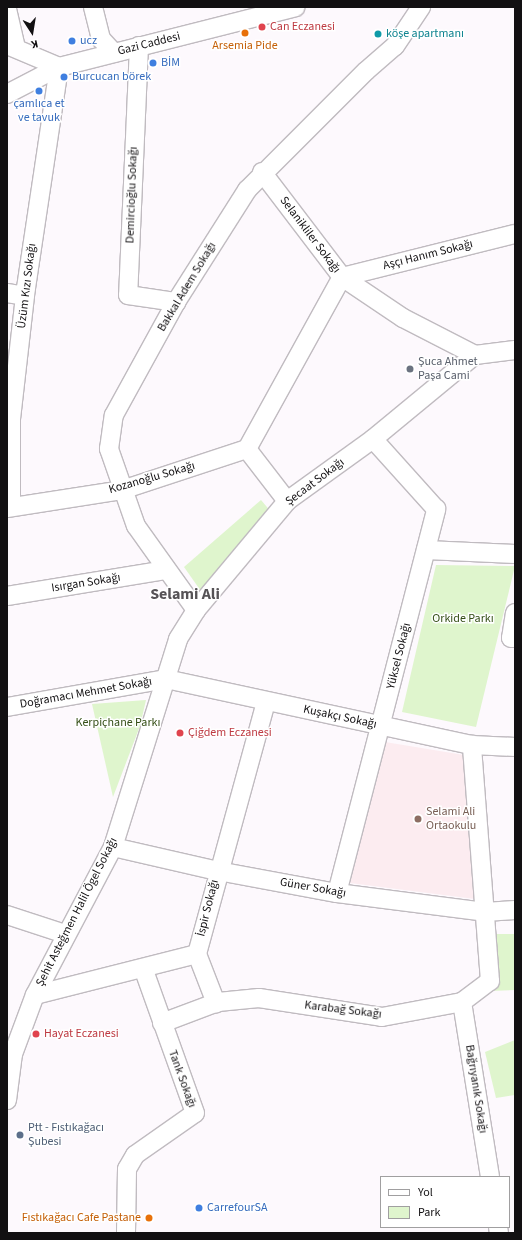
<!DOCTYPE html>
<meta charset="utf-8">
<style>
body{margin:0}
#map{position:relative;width:522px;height:1240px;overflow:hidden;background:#fdf9fd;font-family:"Source Sans 3",sans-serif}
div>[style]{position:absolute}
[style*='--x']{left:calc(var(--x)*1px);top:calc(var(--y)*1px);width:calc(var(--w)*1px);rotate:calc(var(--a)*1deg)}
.education>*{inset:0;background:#fcecf0}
.green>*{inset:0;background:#dff5cd}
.roads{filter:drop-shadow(1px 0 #c0bbc0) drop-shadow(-1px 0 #c0bbc0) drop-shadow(0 1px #c0bbc0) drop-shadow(0 -1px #c0bbc0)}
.minor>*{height:18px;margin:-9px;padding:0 9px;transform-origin:9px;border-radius:9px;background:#fff}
.dots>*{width:11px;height:11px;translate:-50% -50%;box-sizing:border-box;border:2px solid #fff;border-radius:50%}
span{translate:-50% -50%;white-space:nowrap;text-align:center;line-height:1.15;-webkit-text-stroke:3px #fff;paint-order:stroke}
.health-label{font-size:12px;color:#be3a42}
.left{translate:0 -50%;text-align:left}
.culture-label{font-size:12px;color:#0d838f}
.shop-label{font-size:12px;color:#366cbe}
.street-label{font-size:12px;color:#121012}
.food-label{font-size:12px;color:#c56008}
.right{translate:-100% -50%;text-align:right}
.worship-label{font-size:12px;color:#5b616d}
.park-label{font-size:12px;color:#344e16}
.education-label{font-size:12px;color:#785e54}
.service-label{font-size:12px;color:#4e5e75}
.district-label{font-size:16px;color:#565356;font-weight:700}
.frame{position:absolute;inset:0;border:8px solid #121012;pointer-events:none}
.legend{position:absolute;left:380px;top:1176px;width:130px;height:52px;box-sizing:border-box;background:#fff;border:1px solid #a09fa0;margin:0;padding:5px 7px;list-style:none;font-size:12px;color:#121012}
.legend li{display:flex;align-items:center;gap:8px;height:20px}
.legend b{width:20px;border:1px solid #a09fa0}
.north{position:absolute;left:12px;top:12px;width:40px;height:40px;-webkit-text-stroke:3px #fff;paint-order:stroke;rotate:168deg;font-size:11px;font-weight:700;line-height:16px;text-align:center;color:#121012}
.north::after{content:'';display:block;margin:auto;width:14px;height:18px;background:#121012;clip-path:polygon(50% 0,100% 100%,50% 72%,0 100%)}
</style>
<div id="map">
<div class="education">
<div style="clip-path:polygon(385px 742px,464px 755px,475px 899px,350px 883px)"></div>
</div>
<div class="green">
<div style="clip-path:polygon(261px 500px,272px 513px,203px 594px,184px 567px)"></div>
<div style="clip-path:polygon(436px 565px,515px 566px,476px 727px,402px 712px)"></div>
<div style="clip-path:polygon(146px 700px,140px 726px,113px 797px,92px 704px)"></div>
<div style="clip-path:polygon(491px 934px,515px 934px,515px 990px,489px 991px)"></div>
<div style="clip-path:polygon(515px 1040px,515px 1095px,496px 1098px,485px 1052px)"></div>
</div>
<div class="roads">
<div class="minor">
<div style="--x:93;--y:7;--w:33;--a:76"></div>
<div style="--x:101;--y:39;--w:19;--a:47"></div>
<div style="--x:7;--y:9;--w:39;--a:77"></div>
<div style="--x:7;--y:45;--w:56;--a:22.9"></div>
<div style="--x:139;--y:46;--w:249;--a:92.5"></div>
<div style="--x:128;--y:295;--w:49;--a:8.3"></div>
<div style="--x:7;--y:94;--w:59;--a:-27.4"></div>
<div style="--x:59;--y:67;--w:244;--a:-14.2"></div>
<div style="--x:262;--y:172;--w:132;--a:52.7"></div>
<div style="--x:342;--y:277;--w:73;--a:33.9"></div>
<div style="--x:403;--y:318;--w:81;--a:27.2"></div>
<div style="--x:475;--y:355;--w:40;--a:-7.1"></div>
<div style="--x:7;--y:293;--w:18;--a:9"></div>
<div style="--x:287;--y:501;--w:66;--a:-127.6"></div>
<div style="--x:247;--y:449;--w:196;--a:-61.1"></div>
<div style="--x:342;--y:277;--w:178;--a:-14"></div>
<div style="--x:11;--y:507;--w:88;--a:-90"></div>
<div style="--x:11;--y:419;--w:132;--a:-83.5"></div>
<div style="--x:26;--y:288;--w:223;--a:-81.5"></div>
<div style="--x:7;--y:508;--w:116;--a:-8.9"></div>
<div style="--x:122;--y:490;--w:132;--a:-18.2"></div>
<div style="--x:426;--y:550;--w:89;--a:2.6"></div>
<div style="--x:7;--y:596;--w:160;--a:-9.3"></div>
<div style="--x:196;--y:610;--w:103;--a:-125.5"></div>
<div style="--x:136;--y:526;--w:82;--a:-109.3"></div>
<div style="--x:109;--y:449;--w:34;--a:-82"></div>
<div style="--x:114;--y:415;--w:129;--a:-61.2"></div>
<div style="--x:176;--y:302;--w:133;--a:-57.6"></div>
<div style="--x:247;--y:190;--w:168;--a:-45"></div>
<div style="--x:366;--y:71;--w:38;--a:-41"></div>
<div style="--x:395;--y:46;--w:47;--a:-56.3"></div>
<div style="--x:515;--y:613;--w:25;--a:99"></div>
<div style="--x:511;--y:638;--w:4;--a:0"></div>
<div style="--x:7;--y:707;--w:161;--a:-10"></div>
<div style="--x:166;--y:679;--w:313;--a:12.2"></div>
<div style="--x:472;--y:745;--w:43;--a:2.7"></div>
<div style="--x:113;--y:847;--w:108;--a:12.9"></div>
<div style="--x:218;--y:871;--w:121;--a:10.5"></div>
<div style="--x:337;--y:893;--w:149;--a:7.3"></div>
<div style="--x:485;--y:912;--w:30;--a:-4"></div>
<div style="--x:337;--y:893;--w:397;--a:-75.5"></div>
<div style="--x:436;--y:509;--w:94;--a:-132"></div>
<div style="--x:7;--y:915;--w:61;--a:18.1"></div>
<div style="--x:197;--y:954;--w:53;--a:68.8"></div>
<div style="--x:35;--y:995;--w:167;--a:-14.2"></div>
<div style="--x:197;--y:954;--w:261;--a:-74.7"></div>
<div style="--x:462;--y:1002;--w:177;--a:80.9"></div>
<div style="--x:162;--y:1023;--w:60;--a:-20.6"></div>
<div style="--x:218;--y:1002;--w:41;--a:-5.6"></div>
<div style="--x:259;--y:998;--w:124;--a:8.8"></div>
<div style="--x:382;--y:1017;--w:81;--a:-10.6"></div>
<div style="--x:462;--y:1002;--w:35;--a:-37"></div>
<div style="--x:490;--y:981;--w:237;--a:-94.4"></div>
<div style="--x:7;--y:1100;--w:46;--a:-82.6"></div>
<div style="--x:13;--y:1054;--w:63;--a:-69.6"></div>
<div style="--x:35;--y:995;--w:167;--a:-62.2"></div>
<div style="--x:113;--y:847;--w:218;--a:-72.6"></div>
<div style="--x:178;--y:639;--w:34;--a:-58"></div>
<div style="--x:196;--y:610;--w:142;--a:-50.1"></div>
<div style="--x:287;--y:501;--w:106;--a:-35.8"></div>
<div style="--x:373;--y:439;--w:132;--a:-39.5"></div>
<div style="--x:498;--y:1227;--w:6;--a:81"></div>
<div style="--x:126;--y:1233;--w:64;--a:-89.1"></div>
<div style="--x:127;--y:1169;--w:16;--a:-60"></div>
<div style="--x:135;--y:1155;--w:73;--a:-35"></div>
<div style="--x:195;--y:1113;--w:154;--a:-109.7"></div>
</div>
</div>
<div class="dots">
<div style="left:262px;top:27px;background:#e0444e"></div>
<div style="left:245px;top:33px;background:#e8710a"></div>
<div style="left:378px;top:34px;background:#0f9aa8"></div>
<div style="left:72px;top:41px;background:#3f7fe0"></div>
<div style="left:153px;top:63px;background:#3f7fe0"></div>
<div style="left:64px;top:77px;background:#3f7fe0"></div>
<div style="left:39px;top:91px;background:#3f7fe0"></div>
<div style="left:410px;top:369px;background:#6b7280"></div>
<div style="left:180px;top:733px;background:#e0444e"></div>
<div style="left:418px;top:819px;background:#8d6e63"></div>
<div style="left:36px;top:1034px;background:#e0444e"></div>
<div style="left:20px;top:1135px;background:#5c6f8a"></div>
<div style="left:199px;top:1208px;background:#3f7fe0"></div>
<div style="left:149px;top:1218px;background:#e8710a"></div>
</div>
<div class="health-label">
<span class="left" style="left:270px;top:27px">Can Eczanesi</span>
<span class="left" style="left:188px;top:733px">Çiğdem Eczanesi</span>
<span class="left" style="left:44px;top:1034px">Hayat Eczanesi</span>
</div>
<div class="culture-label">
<span class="left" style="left:386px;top:34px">köşe apartmanı</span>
</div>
<div class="shop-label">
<span class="left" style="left:80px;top:41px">ucz</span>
<span class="left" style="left:161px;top:63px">BİM</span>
<span class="left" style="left:72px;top:77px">Burcucan börek</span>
<span style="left:39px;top:111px">çamlıca et<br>ve tavuk</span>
<span class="left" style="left:207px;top:1208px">CarrefourSA</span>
</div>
<div class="street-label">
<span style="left:149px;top:44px;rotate:-14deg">Gazi Caddesi</span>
<span style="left:132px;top:195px;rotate:-88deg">Demircioğlu Sokağı</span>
<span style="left:310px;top:235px;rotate:53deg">Selanikliler Sokağı</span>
<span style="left:428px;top:255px;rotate:-14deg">Aşçı Hanım Sokağı</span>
<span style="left:27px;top:286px;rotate:-83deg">Üzüm Kızı Sokağı</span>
<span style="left:187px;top:287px;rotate:-59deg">Bakkal Adem Sokağı</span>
<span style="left:152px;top:478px;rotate:-16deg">Kozanoğlu Sokağı</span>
<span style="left:315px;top:482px;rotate:-37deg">Şecaat Sokağı</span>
<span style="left:86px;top:583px;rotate:-9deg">Isırgan Sokağı</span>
<span style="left:399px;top:656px;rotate:-76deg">Yüksel Sokağı</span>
<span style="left:86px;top:693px;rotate:-10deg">Doğramacı Mehmet Sokağı</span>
<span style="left:340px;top:717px;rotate:12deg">Kuşakçı Sokağı</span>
<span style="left:313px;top:888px;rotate:10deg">Güner Sokağı</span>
<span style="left:208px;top:908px;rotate:-76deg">İspir Sokağı</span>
<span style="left:77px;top:912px;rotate:-63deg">Şehit Asteğmen Halil Ögel Sokağı</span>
<span style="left:343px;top:1010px;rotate:7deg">Karabağ Sokağı</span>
<span style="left:182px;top:1079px;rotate:70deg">Tank Sokağı</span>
<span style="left:476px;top:1089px;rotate:81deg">Bağrıyanık Sokağı</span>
</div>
<div class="food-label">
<span style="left:245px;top:46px">Arsemia Pide</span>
<span class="right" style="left:141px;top:1218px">Fıstıkağacı Cafe Pastane</span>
</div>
<div class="worship-label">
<span class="left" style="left:418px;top:369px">Şuca Ahmet<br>Paşa Cami</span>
</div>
<div class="park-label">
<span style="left:463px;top:619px">Orkide Parkı</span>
<span style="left:118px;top:723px">Kerpiçhane Parkı</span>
</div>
<div class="education-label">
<span class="left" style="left:426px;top:819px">Selami Ali<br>Ortaokulu</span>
</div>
<div class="service-label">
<span class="left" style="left:28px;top:1135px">Ptt - Fıstıkağacı<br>Şubesi</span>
</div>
<div class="district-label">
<span style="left:185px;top:594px">Selami Ali</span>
</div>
<div class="frame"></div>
<ul class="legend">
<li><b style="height:5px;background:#fff"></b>Yol</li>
<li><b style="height:11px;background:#dff5cd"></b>Park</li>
</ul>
<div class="north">K</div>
</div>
